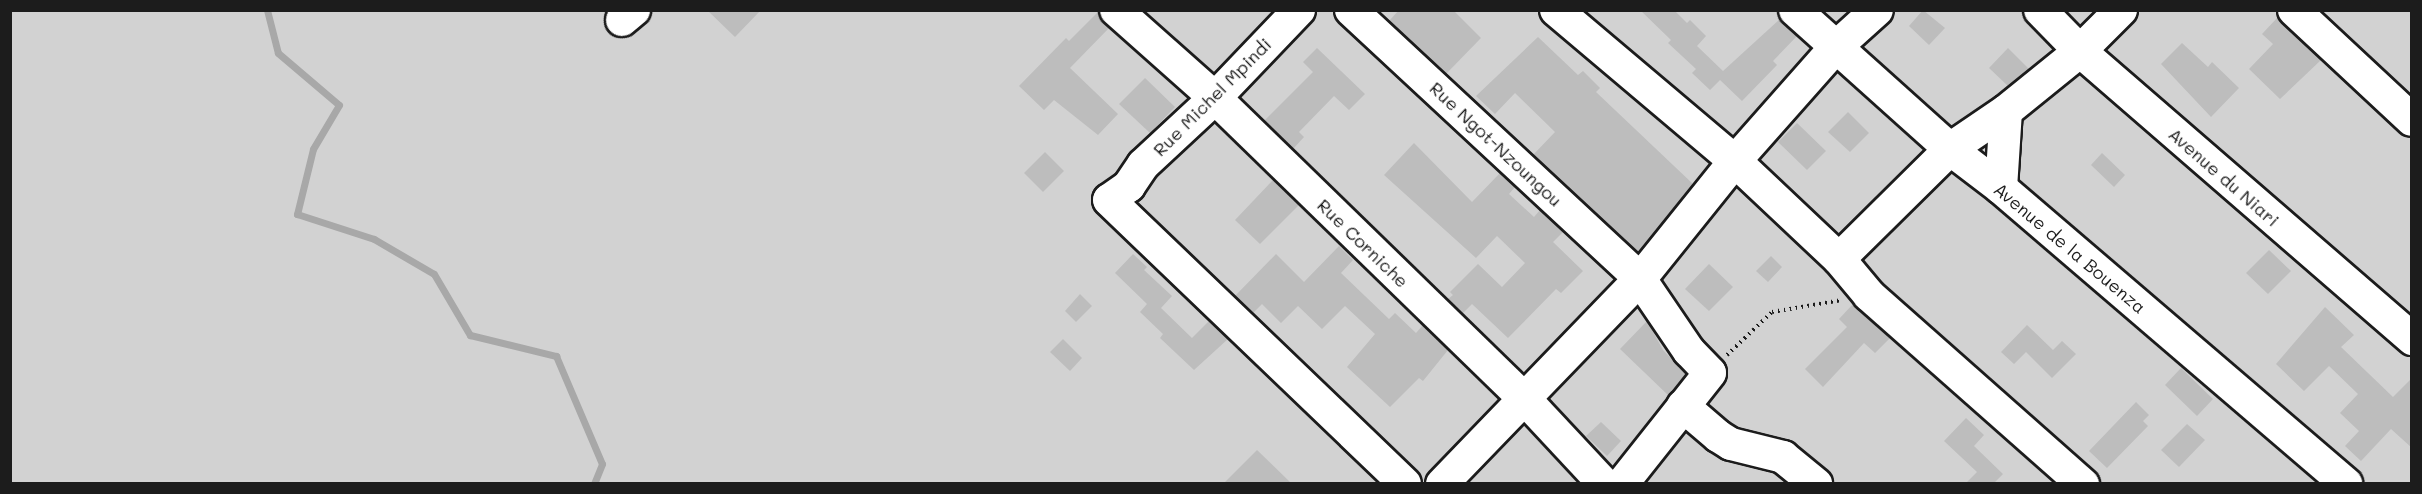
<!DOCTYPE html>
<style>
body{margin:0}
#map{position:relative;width:2422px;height:494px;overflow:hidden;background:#f2f2f2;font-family:Mali,sans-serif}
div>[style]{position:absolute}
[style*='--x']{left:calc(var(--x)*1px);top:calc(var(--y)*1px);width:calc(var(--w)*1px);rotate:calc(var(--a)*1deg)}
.green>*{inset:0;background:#d2d2d2}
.stream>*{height:7px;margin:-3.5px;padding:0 3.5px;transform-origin:3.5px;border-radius:3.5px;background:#a8a8a8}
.building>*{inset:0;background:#bdbdbd}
.path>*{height:4px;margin-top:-2px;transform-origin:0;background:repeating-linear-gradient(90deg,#1c1c1c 0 1.5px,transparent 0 6px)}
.roads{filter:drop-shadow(2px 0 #1c1c1c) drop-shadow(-2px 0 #1c1c1c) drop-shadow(0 2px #1c1c1c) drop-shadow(0 -2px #1c1c1c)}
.minor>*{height:32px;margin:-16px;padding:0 16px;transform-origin:16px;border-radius:16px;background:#fff}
span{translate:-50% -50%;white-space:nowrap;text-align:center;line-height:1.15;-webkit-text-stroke:6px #fff;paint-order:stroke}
.street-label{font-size:18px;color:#1c1c1c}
.frame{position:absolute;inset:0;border:12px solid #1c1c1c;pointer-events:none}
</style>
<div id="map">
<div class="green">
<div style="clip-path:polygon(11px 11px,2411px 11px,2411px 483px,11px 483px)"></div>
</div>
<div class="stream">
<div style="--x:267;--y:10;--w:44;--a:75.7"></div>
<div style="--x:278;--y:53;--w:80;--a:40.4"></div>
<div style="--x:339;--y:105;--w:51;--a:120.6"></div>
<div style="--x:313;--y:149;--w:67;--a:103.8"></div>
<div style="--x:297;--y:214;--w:81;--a:18"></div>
<div style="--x:374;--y:239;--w:69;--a:30.3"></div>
<div style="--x:434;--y:274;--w:71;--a:59.5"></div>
<div style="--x:470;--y:335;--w:89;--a:13.7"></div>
<div style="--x:556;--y:356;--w:117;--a:66.9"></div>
<div style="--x:602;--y:464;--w:22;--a:112"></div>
</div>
<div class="building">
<div style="clip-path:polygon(707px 10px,761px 10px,735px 37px)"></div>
<div style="clip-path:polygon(1399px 10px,1453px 10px,1481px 38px,1446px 74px,1389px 21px)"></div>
<div style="clip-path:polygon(1640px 10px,1674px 10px,1687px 23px,1690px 20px,1706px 36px,1697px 46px,1723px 71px,1780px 19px,1797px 36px,1773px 61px,1777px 65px,1742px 101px,1720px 80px,1710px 90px,1692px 73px,1696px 69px,1668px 43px,1671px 40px)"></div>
<div style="clip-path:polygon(1923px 10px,1945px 28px,1929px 45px,1909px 26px)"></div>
<div style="clip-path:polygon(1099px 11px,1109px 28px,1070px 68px,1118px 114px,1098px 135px,1054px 100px,1044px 110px,1019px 86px,1066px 38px,1069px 41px)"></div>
<div style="clip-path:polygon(2278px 17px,2321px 60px,2280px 99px,2249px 69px,2273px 44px,2262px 34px)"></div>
<div style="clip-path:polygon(1538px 37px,1578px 75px,1583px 71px,1600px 88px,1596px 92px,1693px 184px,1638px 253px,1533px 155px,1555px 132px,1515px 93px,1495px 114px,1476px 96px)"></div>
<div style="clip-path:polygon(2182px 43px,2208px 67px,2212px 62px,2239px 88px,2211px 117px,2161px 64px)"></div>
<div style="clip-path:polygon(1317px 48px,1365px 94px,1349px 110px,1334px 96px,1299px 132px,1304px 137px,1293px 149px,1264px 121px,1313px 72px,1303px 62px)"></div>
<div style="clip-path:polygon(2008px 48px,2029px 69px,2008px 86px,1989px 68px)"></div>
<div style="clip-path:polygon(1145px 78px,1175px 107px,1150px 133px,1119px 104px)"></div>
<div style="clip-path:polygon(1848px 112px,1869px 133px,1850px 152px,1828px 132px)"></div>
<div style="clip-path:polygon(1797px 123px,1826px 151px,1807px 170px,1778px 142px)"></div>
<div style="clip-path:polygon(1414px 143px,1472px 202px,1500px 173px,1515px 187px,1509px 194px,1534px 217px,1540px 210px,1563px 232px,1553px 242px,1583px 271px,1561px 293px,1556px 289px,1508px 338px,1472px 304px,1463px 313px,1448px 299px,1453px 295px,1450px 292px,1478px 264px,1502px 287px,1525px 263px,1497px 236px,1476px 258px,1384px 175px)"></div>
<div style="clip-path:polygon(1045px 152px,1064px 171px,1043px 192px,1024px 173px)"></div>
<div style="clip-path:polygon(2102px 153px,2125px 175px,2114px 187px,2091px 165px)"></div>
<div style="clip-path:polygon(1273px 180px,1299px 205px,1260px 244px,1235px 220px)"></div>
<div style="clip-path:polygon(1339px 246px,1353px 260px,1341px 273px,1389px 319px,1395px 313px,1416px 333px,1423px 325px,1448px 350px,1423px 381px,1419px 378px,1390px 407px,1347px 367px,1375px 334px,1345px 306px,1322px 329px,1298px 306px,1281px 323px,1262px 304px,1253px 313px,1235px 296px,1276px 254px,1304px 282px)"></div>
<div style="clip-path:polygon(2269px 250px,2291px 271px,2268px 294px,2246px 273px)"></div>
<div style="clip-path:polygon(1133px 254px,1147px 267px,1144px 270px,1172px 296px,1161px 308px,1192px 338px,1209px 321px,1228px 339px,1194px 370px,1160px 338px,1163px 334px,1140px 312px,1147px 304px,1115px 273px)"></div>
<div style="clip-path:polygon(1771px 256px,1782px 267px,1768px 282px,1756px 271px)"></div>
<div style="clip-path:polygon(1709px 264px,1733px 287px,1709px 311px,1685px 289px)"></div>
<div style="clip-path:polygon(1080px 294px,1092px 306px,1076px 322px,1065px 311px)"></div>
<div style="clip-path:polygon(1853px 304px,1890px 338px,1875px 353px,1864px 343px,1823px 387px,1805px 369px,1847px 327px,1839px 319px)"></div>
<div style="clip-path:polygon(2325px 307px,2354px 335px,2341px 347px,2393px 397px,2412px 378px,2412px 448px,2391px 429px,2361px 461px,2345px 446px,2359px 431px,2340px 413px,2358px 394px,2329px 366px,2304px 391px,2276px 364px)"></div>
<div style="clip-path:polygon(1647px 321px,1663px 350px,1686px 374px,1669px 396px,1620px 349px)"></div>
<div style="clip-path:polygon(2027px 325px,2053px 350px,2062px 341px,2076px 354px,2052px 378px,2026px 352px,2014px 364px,2001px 352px)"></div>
<div style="clip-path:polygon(1063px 339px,1082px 358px,1070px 371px,1050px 352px)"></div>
<div style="clip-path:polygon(2181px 368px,2213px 399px,2197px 416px,2165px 385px)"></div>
<div style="clip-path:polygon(2136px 402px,2149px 415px,2143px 421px,2148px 426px,2107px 468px,2089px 451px)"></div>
<div style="clip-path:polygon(1966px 418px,1984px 435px,1974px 446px,2003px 474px,1994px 483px,1966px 483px,1977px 472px,1944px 441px)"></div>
<div style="clip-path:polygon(1601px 422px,1621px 441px,1607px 456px,1586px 436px)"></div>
<div style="clip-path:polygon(2187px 424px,2205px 440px,2179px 467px,2161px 450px)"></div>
<div style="clip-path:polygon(1257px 450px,1291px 483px,1224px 483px)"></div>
</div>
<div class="path">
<div style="--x:1727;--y:355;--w:62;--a:-43.7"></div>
<div style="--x:1772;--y:312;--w:71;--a:-9.7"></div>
</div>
<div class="roads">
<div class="minor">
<div style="--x:1116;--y:10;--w:132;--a:41.6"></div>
<div style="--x:1215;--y:98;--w:429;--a:44.2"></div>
<div style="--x:1523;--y:397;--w:119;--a:47"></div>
<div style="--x:1299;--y:10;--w:122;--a:133.7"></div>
<div style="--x:1215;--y:98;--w:98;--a:137.1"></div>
<div style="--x:1143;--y:165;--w:25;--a:124"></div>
<div style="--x:1129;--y:186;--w:24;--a:145"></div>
<div style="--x:1109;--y:200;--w:410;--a:43.8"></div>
<div style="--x:1351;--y:10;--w:395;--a:42.9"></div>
<div style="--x:1640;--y:279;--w:87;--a:55.8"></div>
<div style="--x:1689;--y:351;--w:30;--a:46"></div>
<div style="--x:1710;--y:373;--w:142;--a:128.4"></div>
<div style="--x:1556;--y:10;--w:234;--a:40.2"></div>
<div style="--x:1735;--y:161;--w:143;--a:43.3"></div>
<div style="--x:1839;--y:259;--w:47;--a:50.2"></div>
<div style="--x:1869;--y:295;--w:286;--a:41.5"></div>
<div style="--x:1795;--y:10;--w:208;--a:41.9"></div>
<div style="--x:1950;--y:149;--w:64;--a:37.4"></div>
<div style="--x:2001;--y:188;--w:455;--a:40.6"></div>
<div style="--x:2040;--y:10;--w:57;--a:45.7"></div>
<div style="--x:2080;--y:51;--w:440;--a:40.9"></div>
<div style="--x:2294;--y:10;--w:161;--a:43"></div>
<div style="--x:622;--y:20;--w:16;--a:-40"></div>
<div style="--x:2001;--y:188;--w:77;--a:-86.3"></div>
<div style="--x:1839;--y:259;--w:156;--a:-44.7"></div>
<div style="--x:1950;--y:149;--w:68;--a:-34.2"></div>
<div style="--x:2006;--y:111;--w:95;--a:-39"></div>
<div style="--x:2080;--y:51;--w:58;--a:-45"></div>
<div style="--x:1683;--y:406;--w:46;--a:40.6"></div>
<div style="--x:1718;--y:436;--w:15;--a:32"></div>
<div style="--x:1731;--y:444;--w:54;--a:14"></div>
<div style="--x:1783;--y:457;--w:43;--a:39.3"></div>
<div style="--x:1442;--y:484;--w:285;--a:-46"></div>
<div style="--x:1640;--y:279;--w:151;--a:-51.2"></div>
<div style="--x:1735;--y:161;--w:152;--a:-48.5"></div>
<div style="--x:1836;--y:47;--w:55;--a:-42.1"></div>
</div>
</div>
<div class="street-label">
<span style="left:1212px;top:97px;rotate:-45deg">Rue Michel Mpindi</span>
<span style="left:1496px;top:144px;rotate:43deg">Rue Ngot-Nzoungou</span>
<span style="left:2224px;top:177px;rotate:41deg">Avenue du Niari</span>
<span style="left:1363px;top:243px;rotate:44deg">Rue Corniche</span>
<span style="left:2070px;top:248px;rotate:40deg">Avenue de la Bouenza</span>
</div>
<div class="frame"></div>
</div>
